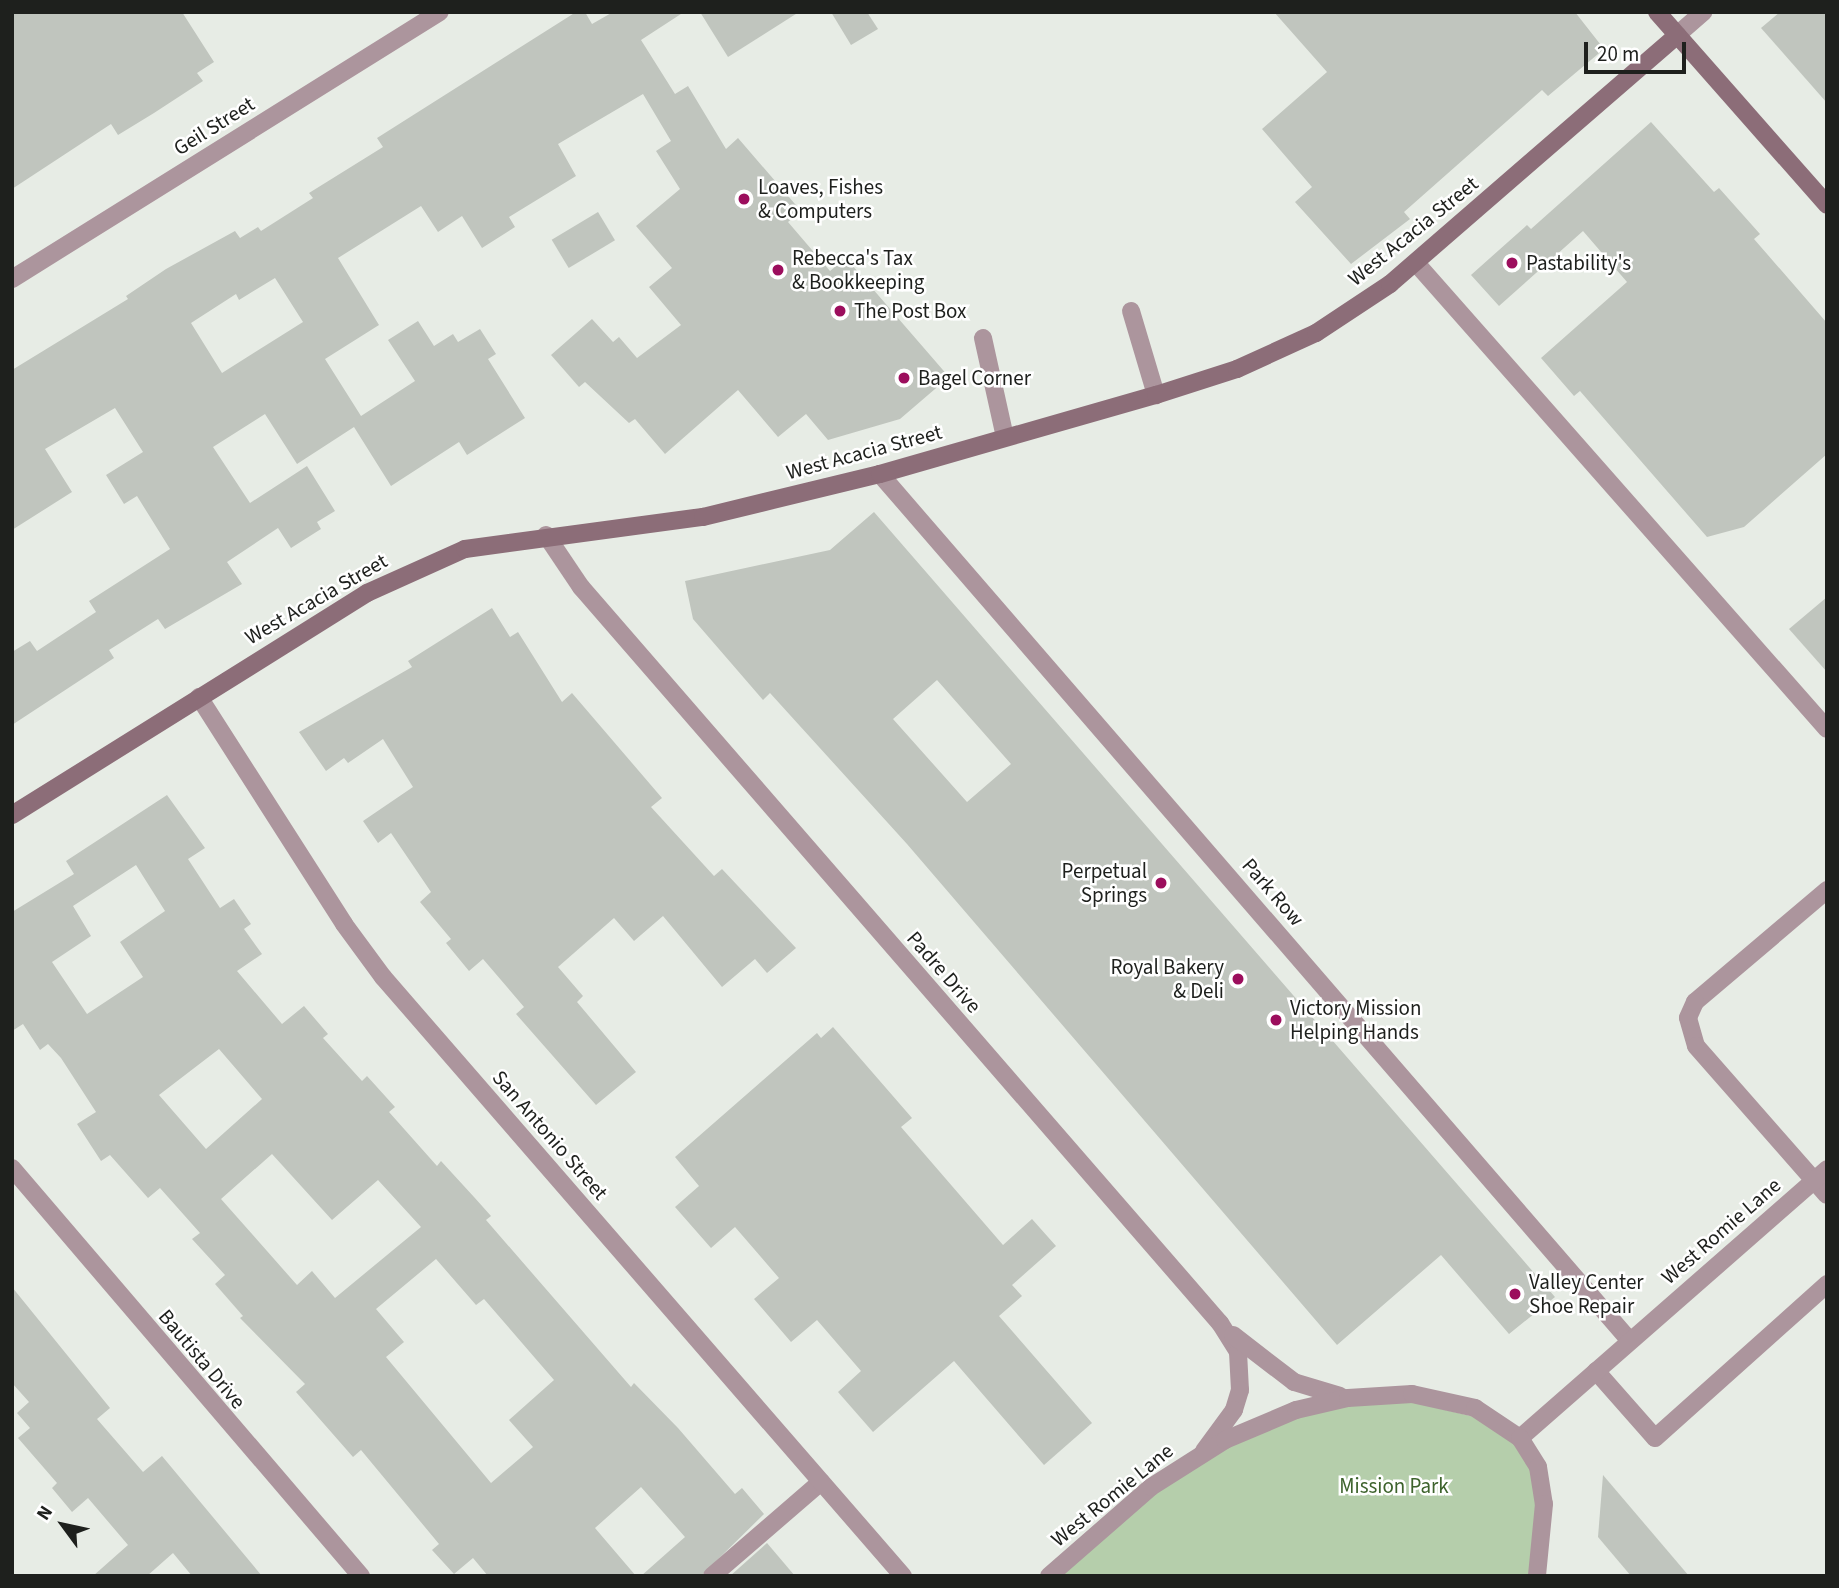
<!DOCTYPE html>
<style>
body{margin:0}
#map{position:relative;width:1839px;height:1588px;overflow:hidden;background:#e7ece5;font-family:"Source Sans 3",sans-serif}
div>[style]{position:absolute}
.green>*{inset:0;background:#b5ceab}
.building>*{inset:0;background:#c0c5be;transform-origin:0 0}
.lane>*{height:18px;margin:-9px;padding:0 9px;transform-origin:9px;border-radius:9px;background:#ac959d}
.street>*{height:18px;margin:-9px;padding:0 9px;transform-origin:9px;border-radius:9px;background:#ac959d}
.secondary>*{height:18px;margin:-9px;padding:0 9px;transform-origin:9px;border-radius:9px;background:#8c6d78}
.dots>*{width:19px;height:19px;translate:-50% -50%;box-sizing:border-box;border:4px solid #fff;border-radius:50%}
span{translate:-50% -50%;white-space:nowrap;text-align:center;line-height:1.15;-webkit-text-stroke:5px #fff;paint-order:stroke}
.street-label{font-size:21px;color:#1e201d}
.poi-label{font-size:21px;color:#1e201d}
.left{translate:0 -50%;text-align:left}
.right{translate:-100% -50%;text-align:right}
.park-label{font-size:21px;color:#3d632c}
.frame{position:absolute;inset:0;border:14px solid #1e201d;pointer-events:none}
.north{position:absolute;left:28px;top:1490px;width:70px;height:70px;-webkit-text-stroke:5px #fff;paint-order:stroke;rotate:303deg;font-size:19px;font-weight:700;line-height:28px;text-align:center;color:#1e201d}
.north::after{content:'';display:block;margin:auto;width:24px;height:32px;background:#1e201d;clip-path:polygon(50% 0,100% 100%,50% 72%,0 100%)}
.scale{position:absolute;left:1584px;top:42px;width:102px;height:32px;box-sizing:border-box;border:4px solid #1e201d;border-top:0;padding-left:9px;font-size:21px;line-height:24px;white-space:nowrap;color:#1e201d;-webkit-text-stroke:5px #fff;paint-order:stroke}
</style>
<div id="map">
<div class="green">
<div style="clip-path:polygon(1379px 1394px,1504px 1424px,1538px 1467px,1537px 1576px,1049px 1576px,1225px 1440px)"></div>
</div>
<div class="building">
<div style="clip-path:polygon(12px 12px,182px 12px,214px 62px,197px 73px,203px 81px,154px 113px,118px 135px,111px 124px,12px 189px)"></div>
<div style="clip-path:polygon(evenodd,576px 12px,585px 12px,592px 24px,613px 12px,684px 12px,641px 40px,675px 94px,688px 86px,726px 149px,738px 138px,801px 211px,788px 222px,830px 271px,846px 258px,949px 377px,900px 419px,828px 440px,806px 414px,778px 437px,738px 390px,665px 454px,635px 419px,629px 423px,585px 382px,579px 387px,551px 355px,592px 319px,613px 342px,619px 337px,637px 358px,681px 325px,649px 287px,672px 268px,636px 226px,680px 189px,656px 151px,671px 141px,643px 94px,558px 144px,576px 176px,509px 217px,515px 227px,482px 248px,462px 216px,438px 232px,421px 206px,338px 258px,379px 325px,325px 359px,361px 416px,415px 381px,388px 340px,418px 321px,434px 346px,453px 334px,458px 342px,480px 329px,496px 354px,488px 359px,525px 418px,467px 455px,459px 442px,391px 486px,354px 427px,297px 464px,265px 414px,213px 447px,250px 503px,307px 466px,335px 511px,317px 522px,321px 529px,291px 548px,278px 528px,227px 562px,242px 584px,165px 629px,158px 619px,109px 650px,114px 658px,12px 725px,12px 652px,30px 641px,37px 651px,96px 612px,89px 601px,170px 549px,137px 496px,124px 504px,106px 475px,143px 452px,115px 408px,45px 449px,72px 492px,12px 530px,12px 370px,128px 299px,126px 296px,166px 269px,235px 231px,240px 238px,258px 227px,261px 231px,313px 198px,309px 193px,383px 147px,377px 138px,576px 12px,275px 278px,303px 322px,222px 373px,191px 323px,236px 294px,239px 300px,275px 278px)"></div>
<div style="clip-path:polygon(700px 12px,799px 12px,728px 57px)"></div>
<div style="clip-path:polygon(831px 12px,867px 12px,878px 29px,851px 45px)"></div>
<div style="clip-path:polygon(1274px 12px,1575px 12px,1604px 49px,1548px 96px,1542px 90px,1404px 212px,1410px 219px,1351px 264px,1295px 202px,1312px 187px,1262px 129px,1327px 72px)"></div>
<div style="clip-path:polygon(1780px 12px,1827px 12px,1827px 103px,1761px 28px)"></div>
<div style="clip-path:polygon(1651px 122px,1714px 192px,1719px 188px,1760px 234px,1754px 239px,1827px 323px,1827px 454px,1744px 527px,1707px 537px,1580px 391px,1574px 396px,1541px 358px,1627px 282px,1583px 231px,1499px 306px,1471px 275px,1527px 225px,1531px 229px)"></div>
<div style="left:598px;top:212px;width:33px;height:54px;rotate:59deg"></div>
<div style="clip-path:polygon(evenodd,874px 512px,1555px 1297px,1509px 1334px,1441px 1255px,1337px 1345px,907px 844px,770px 693px,763px 700px,693px 619px,685px 581px,830px 550px,874px 512px,937px 680px,1011px 764px,967px 802px,893px 719px,937px 680px)"></div>
<div style="clip-path:polygon(1827px 597px,1827px 672px,1789px 629px)"></div>
<div style="clip-path:polygon(492px 608px,510px 637px,518px 632px,562px 702px,572px 693px,662px 798px,651px 807px,714px 876px,722px 869px,796px 948px,767px 973px,755px 959px,722px 987px,663px 916px,634px 941px,614px 918px,558px 967px,583px 996px,577px 1002px,636px 1072px,596px 1105px,516px 1014px,524px 1007px,483px 959px,469px 971px,446px 943px,451px 939px,420px 902px,431px 892px,391px 833px,378px 843px,363px 821px,413px 787px,383px 739px,348px 763px,344px 758px,326px 771px,299px 732px,412px 667px,408px 661px)"></div>
<div style="clip-path:polygon(evenodd,167px 795px,205px 848px,188px 859px,220px 908px,234px 899px,251px 924px,244px 929px,262px 954px,237px 971px,282px 1024px,304px 1006px,328px 1034px,323px 1038px,362px 1081px,367px 1076px,395px 1107px,389px 1112px,437px 1166px,441px 1161px,474px 1197px,491px 1216px,486px 1220px,631px 1387px,634px 1383px,678px 1428px,735px 1494px,742px 1488px,764px 1514px,701px 1576px,641px 1576px,685px 1537px,641px 1487px,595px 1528px,636px 1576px,488px 1576px,473px 1558px,454px 1574px,432px 1550px,439px 1544px,361px 1450px,353px 1457px,296px 1392px,305px 1384px,240px 1318px,243px 1316px,215px 1284px,225px 1275px,192px 1239px,200px 1233px,160px 1188px,148px 1198px,110px 1155px,101px 1161px,77px 1124px,96px 1112px,61px 1058px,48px 1044px,40px 1050px,23px 1024px,12px 1031px,12px 912px,74px 874px,66px 861px,167px 795px,136px 865px,165px 911px,120px 942px,143px 977px,87px 1014px,52px 962px,91px 936px,73px 906px,136px 865px,167px 795px,219px 1049px,262px 1099px,206px 1149px,159px 1095px,219px 1049px,167px 795px,272px 1154px,332px 1220px,378px 1180px,421px 1227px,335px 1298px,312px 1271px,297px 1285px,221px 1199px,272px 1154px,167px 795px,436px 1259px,476px 1305px,484px 1299px,554px 1380px,509px 1420px,533px 1447px,491px 1483px,386px 1357px,404px 1342px,376px 1309px,436px 1259px)"></div>
<div style="clip-path:polygon(833px 1027px,912px 1118px,901px 1127px,1003px 1245px,1032px 1219px,1056px 1246px,1012px 1285px,1022px 1296px,999px 1316px,1092px 1423px,1044px 1465px,954px 1361px,873px 1432px,838px 1392px,861px 1371px,817px 1320px,791px 1342px,754px 1299px,779px 1278px,735px 1227px,711px 1248px,675px 1207px,699px 1186px,675px 1157px,817px 1033px,821px 1038px)"></div>
<div style="clip-path:polygon(12px 1287px,110px 1408px,97px 1419px,143px 1472px,162px 1456px,262px 1576px,192px 1576px,173px 1553px,147px 1576px,93px 1576px,128px 1545px,88px 1498px,72px 1512px,52px 1488px,57px 1483px,18px 1438px,30px 1428px,17px 1413px,29px 1402px,12px 1383px)"></div>
<div style="clip-path:polygon(1603px 1475px,1689px 1576px,1631px 1576px,1598px 1537px)"></div>
<div style="clip-path:polygon(767px 1543px,795px 1576px,730px 1576px)"></div>
</div>
<div class="lane">
<div style="left:1416px;top:263px;width:621px;rotate:48.59deg"></div>
<div style="left:1131px;top:311px;width:88px;rotate:73.4deg"></div>
<div style="left:983px;top:338px;width:101px;rotate:77.5deg"></div>
<div style="left:880px;top:474px;width:1146px;rotate:49.14deg"></div>
<div style="left:1827px;top:890px;width:173px;rotate:139.7deg"></div>
<div style="left:1695px;top:1002px;width:17px;rotate:114deg"></div>
<div style="left:1688px;top:1018px;width:29px;rotate:74deg"></div>
<div style="left:1696px;top:1046px;width:198px;rotate:48.7deg"></div>
<div style="left:1596px;top:1371px;width:89px;rotate:48.6deg"></div>
<div style="left:1655px;top:1438px;width:231px;rotate:-41.8deg"></div>
<div style="left:712px;top:1576px;width:144px;rotate:-40.8deg"></div>
</div>
<div class="street">
<div style="left:1677px;top:35px;width:35px;rotate:-41deg"></div>
<div style="left:12px;top:279px;width:504px;rotate:-31.96deg"></div>
<div style="left:546px;top:535px;width:63px;rotate:56.1deg"></div>
<div style="left:581px;top:587px;width:975px;rotate:49.04deg"></div>
<div style="left:1220px;top:1323px;width:34px;rotate:58deg"></div>
<div style="left:1238px;top:1352px;width:38px;rotate:87deg"></div>
<div style="left:1240px;top:1390px;width:21px;rotate:107deg"></div>
<div style="left:1234px;top:1410px;width:51px;rotate:126.2deg"></div>
<div style="left:199px;top:697px;width:269px;rotate:57.4deg"></div>
<div style="left:344px;top:924px;width:66px;rotate:53.7deg"></div>
<div style="left:383px;top:977px;width:793px;rotate:49.04deg"></div>
<div style="left:12px;top:1168px;width:537px;rotate:49.46deg"></div>
<div style="left:1233px;top:1335px;width:77px;rotate:37.6deg"></div>
<div style="left:1294px;top:1382px;width:48px;rotate:16.9deg"></div>
<div style="left:1520px;top:1438px;width:408px;rotate:-41.2deg"></div>
<div style="left:1049px;top:1576px;width:135px;rotate:-41.1deg"></div>
<div style="left:1151px;top:1487px;width:88px;rotate:-32.4deg"></div>
<div style="left:1225px;top:1440px;width:77px;rotate:-22.9deg"></div>
<div style="left:1296px;top:1410px;width:53px;rotate:-13deg"></div>
<div style="left:1348px;top:1398px;width:64px;rotate:-3.6deg"></div>
<div style="left:1412px;top:1394px;width:65px;rotate:12.5deg"></div>
<div style="left:1475px;top:1408px;width:54px;rotate:33.7deg"></div>
<div style="left:1520px;top:1438px;width:34px;rotate:58deg"></div>
<div style="left:1538px;top:1467px;width:37px;rotate:81deg"></div>
<div style="left:1544px;top:1504px;width:72px;rotate:95.6deg"></div>
</div>
<div class="secondary">
<div style="left:1657px;top:12px;width:257px;rotate:48.6deg"></div>
<div style="left:12px;top:815px;width:419px;rotate:-32deg"></div>
<div style="left:367px;top:593px;width:107px;rotate:-24.2deg"></div>
<div style="left:465px;top:549px;width:240px;rotate:-7.7deg"></div>
<div style="left:703px;top:517px;width:182px;rotate:-13.7deg"></div>
<div style="left:880px;top:474px;width:287px;rotate:-16deg"></div>
<div style="left:1156px;top:395px;width:85px;rotate:-17.8deg"></div>
<div style="left:1237px;top:369px;width:87px;rotate:-24.5deg"></div>
<div style="left:1316px;top:333px;width:89px;rotate:-33.5deg"></div>
<div style="left:1390px;top:284px;width:380px;rotate:-40.9deg"></div>
</div>
<div class="dots">
<div style="left:744px;top:199px;background:#9c0e5d"></div>
<div style="left:1512px;top:263px;background:#9c0e5d"></div>
<div style="left:778px;top:270px;background:#9c0e5d"></div>
<div style="left:840px;top:311px;background:#9c0e5d"></div>
<div style="left:904px;top:378px;background:#9c0e5d"></div>
<div style="left:1161px;top:883px;background:#9c0e5d"></div>
<div style="left:1238px;top:979px;background:#9c0e5d"></div>
<div style="left:1276px;top:1020px;background:#9c0e5d"></div>
<div style="left:1515px;top:1294px;background:#9c0e5d"></div>
</div>
<div class="street-label">
<span style="left:214px;top:126px;rotate:-32deg">Geil Street</span>
<span style="left:1413px;top:231px;rotate:-39deg">West Acacia Street</span>
<span style="left:864px;top:452px;rotate:-15deg">West Acacia Street</span>
<span style="left:316px;top:599px;rotate:-30deg">West Acacia Street</span>
<span style="left:1273px;top:892px;rotate:49deg">Park Row</span>
<span style="left:944px;top:972px;rotate:49deg">Padre Drive</span>
<span style="left:550px;top:1135px;rotate:49deg">San Antonio Street</span>
<span style="left:1721px;top:1231px;rotate:-41deg">West Romie Lane</span>
<span style="left:202px;top:1359px;rotate:50deg">Bautista Drive</span>
<span style="left:1112px;top:1495px;rotate:-39deg">West Romie Lane</span>
</div>
<div class="poi-label">
<span class="left" style="left:758px;top:199px">Loaves, Fishes<br>&amp; Computers</span>
<span class="left" style="left:792px;top:270px">Rebecca's Tax<br>&amp; Bookkeeping</span>
<span class="left" style="left:1526px;top:263px">Pastability's</span>
<span class="left" style="left:854px;top:311px">The Post Box</span>
<span class="left" style="left:918px;top:378px">Bagel Corner</span>
<span class="right" style="left:1147px;top:883px">Perpetual<br>Springs</span>
<span class="right" style="left:1224px;top:979px">Royal Bakery<br>&amp; Deli</span>
<span class="left" style="left:1290px;top:1020px">Victory Mission<br>Helping Hands</span>
<span class="left" style="left:1529px;top:1294px">Valley Center<br>Shoe Repair</span>
</div>
<div class="park-label">
<span style="left:1394px;top:1486px">Mission Park</span>
</div>
<div class="frame"></div>
<div class="north">N</div>
<div class="scale">20 m</div>
</div>
